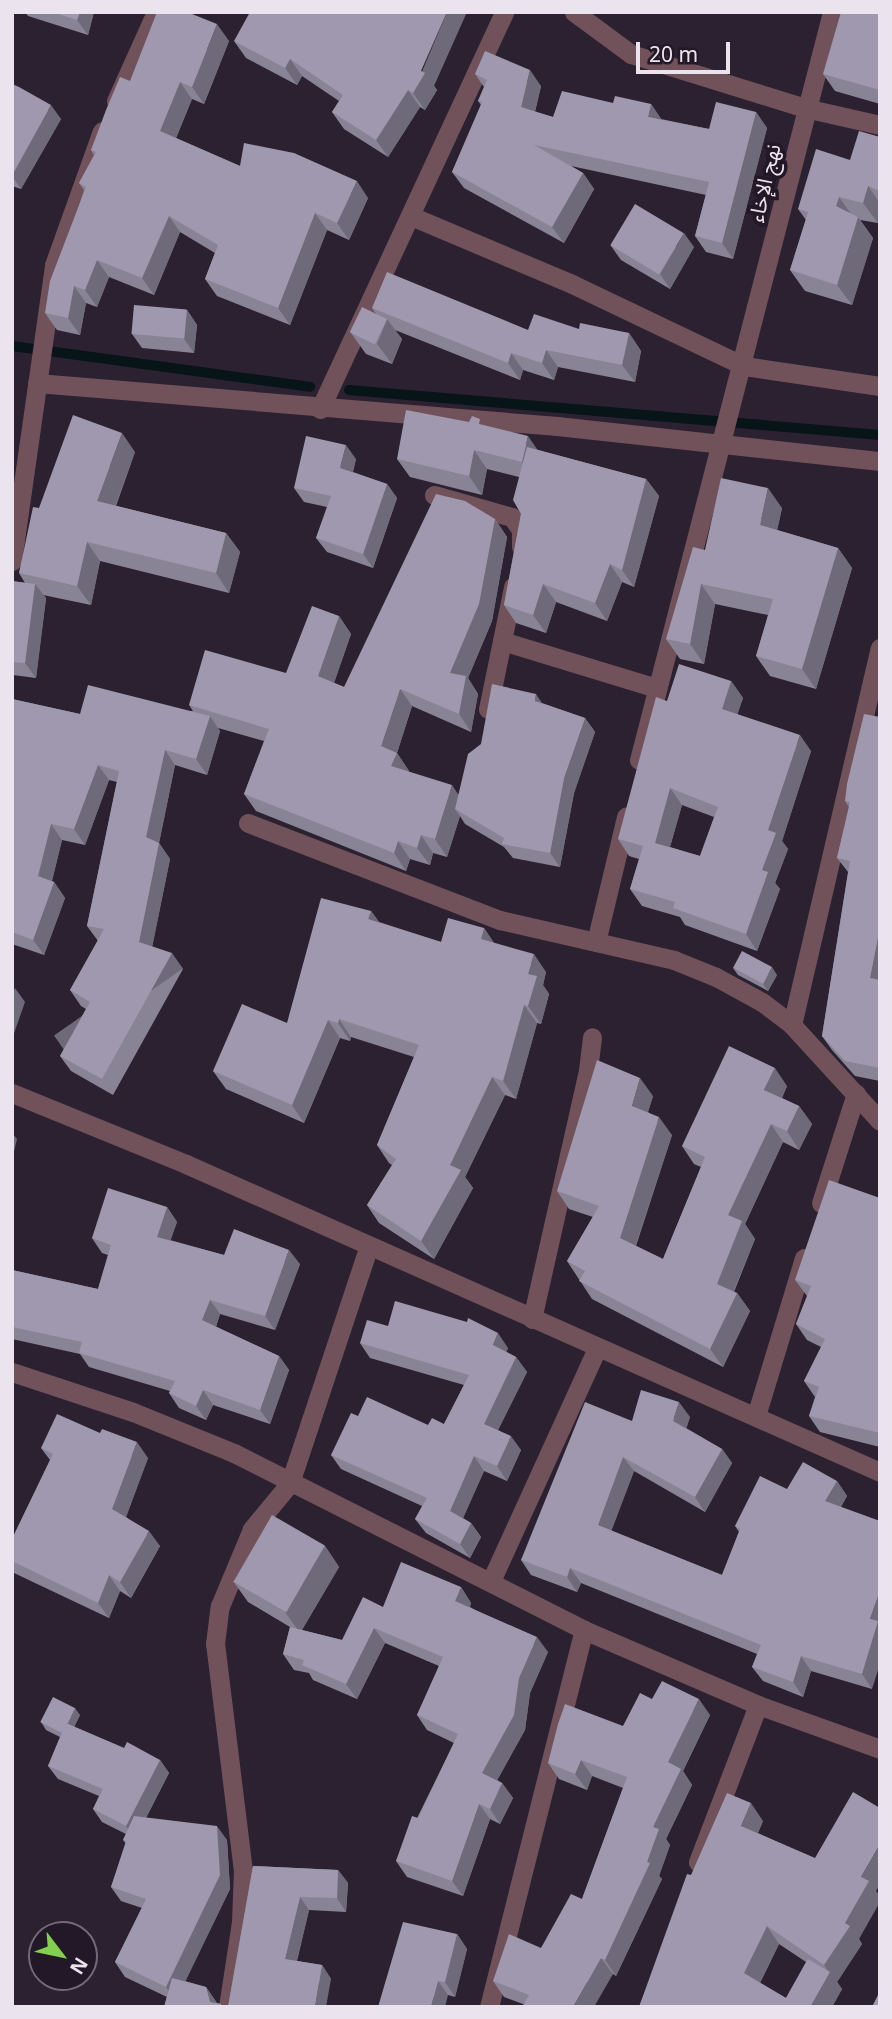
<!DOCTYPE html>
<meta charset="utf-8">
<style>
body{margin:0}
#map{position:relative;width:892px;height:2019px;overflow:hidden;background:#2c2131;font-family:"Noto Sans","Noto Sans Arabic",sans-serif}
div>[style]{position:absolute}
.stream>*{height:10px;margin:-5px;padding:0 5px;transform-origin:5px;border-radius:5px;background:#071418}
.minor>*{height:19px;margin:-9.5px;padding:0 9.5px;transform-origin:9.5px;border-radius:9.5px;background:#72525a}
.wall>*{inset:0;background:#898396}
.shaded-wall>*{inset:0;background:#6f6a7a;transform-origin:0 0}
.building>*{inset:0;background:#9f98ae;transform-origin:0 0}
span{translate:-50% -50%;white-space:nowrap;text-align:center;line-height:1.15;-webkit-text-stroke:7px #221827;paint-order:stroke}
.street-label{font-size:21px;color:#ebe4ee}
.frame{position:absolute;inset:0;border:14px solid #ebe4ee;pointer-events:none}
.north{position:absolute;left:28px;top:1921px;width:70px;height:70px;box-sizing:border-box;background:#221827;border:2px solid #726a77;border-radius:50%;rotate:122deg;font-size:19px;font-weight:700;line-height:28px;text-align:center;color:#ebe4ee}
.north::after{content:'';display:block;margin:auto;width:24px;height:32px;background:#83d04e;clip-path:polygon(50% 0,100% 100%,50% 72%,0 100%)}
.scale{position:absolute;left:636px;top:42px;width:94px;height:32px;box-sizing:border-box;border:4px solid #ebe4ee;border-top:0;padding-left:9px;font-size:21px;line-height:24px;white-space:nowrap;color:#ebe4ee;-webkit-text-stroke:5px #221827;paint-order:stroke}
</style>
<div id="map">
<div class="stream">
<div style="left:12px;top:346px;width:301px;rotate:7.8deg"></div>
<div style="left:349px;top:390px;width:533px;rotate:4.84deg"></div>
</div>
<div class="minor">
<div style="left:574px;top:12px;width:71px;rotate:36.4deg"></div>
<div style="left:631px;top:54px;width:182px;rotate:17.2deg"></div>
<div style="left:805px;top:108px;width:77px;rotate:12.8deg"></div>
<div style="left:116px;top:101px;width:98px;rotate:-65.8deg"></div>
<div style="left:411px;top:216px;width:175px;rotate:22.9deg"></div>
<div style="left:572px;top:284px;width:191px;rotate:25.5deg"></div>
<div style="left:744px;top:366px;width:137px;rotate:8.4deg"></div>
<div style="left:37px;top:383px;width:522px;rotate:4.73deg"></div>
<div style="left:557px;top:426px;width:325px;rotate:6.2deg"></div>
<div style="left:320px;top:409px;width:438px;rotate:-65.1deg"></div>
<div style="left:434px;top:495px;width:81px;rotate:15.8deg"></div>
<div style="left:512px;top:517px;width:16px;rotate:55deg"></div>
<div style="left:521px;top:530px;width:17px;rotate:90deg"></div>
<div style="left:12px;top:561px;width:299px;rotate:-81.9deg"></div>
<div style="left:54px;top:265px;width:142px;rotate:-70.3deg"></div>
<div style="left:502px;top:641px;width:162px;rotate:16.9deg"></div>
<div style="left:488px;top:709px;width:125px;rotate:-78.4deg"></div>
<div style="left:639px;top:760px;width:772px;rotate:-75.53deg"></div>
<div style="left:248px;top:823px;width:270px;rotate:21.1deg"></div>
<div style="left:500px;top:920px;width:179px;rotate:12.9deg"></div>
<div style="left:674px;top:960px;width:45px;rotate:22deg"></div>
<div style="left:716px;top:977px;width:52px;rotate:28.5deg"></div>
<div style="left:762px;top:1002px;width:38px;rotate:37deg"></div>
<div style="left:792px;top:1025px;width:130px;rotate:47.5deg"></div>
<div style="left:596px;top:942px;width:129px;rotate:-76.5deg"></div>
<div style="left:792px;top:1025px;width:387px;rotate:-76.9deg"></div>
<div style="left:12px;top:1093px;width:188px;rotate:22.2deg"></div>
<div style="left:186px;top:1164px;width:759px;rotate:23.93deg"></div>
<div style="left:821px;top:1203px;width:115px;rotate:-72.3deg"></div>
<div style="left:532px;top:1319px;width:255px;rotate:-77.3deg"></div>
<div style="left:588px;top:1070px;width:33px;rotate:-83deg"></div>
<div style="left:12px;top:1372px;width:127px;rotate:18.3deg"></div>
<div style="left:133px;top:1412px;width:109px;rotate:22.1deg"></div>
<div style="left:234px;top:1453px;width:392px;rotate:26.8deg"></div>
<div style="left:584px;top:1630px;width:189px;rotate:23.3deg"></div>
<div style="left:758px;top:1705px;width:130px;rotate:19.8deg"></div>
<div style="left:756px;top:1416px;width:165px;rotate:-73.1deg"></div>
<div style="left:491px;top:1581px;width:256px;rotate:-65.5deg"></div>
<div style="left:698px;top:1862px;width:168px;rotate:-69.1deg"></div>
<div style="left:228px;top:2007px;width:86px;rotate:-81.3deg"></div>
<div style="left:241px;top:1922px;width:51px;rotate:-87.8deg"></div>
<div style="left:243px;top:1871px;width:229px;rotate:-97deg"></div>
<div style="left:215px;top:1644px;width:38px;rotate:-83deg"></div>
<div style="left:220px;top:1606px;width:83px;rotate:-67.4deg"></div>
<div style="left:252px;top:1529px;width:60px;rotate:-50.4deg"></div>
<div style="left:290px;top:1483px;width:250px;rotate:-71.6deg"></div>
<div style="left:489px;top:2007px;width:389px;rotate:-75.9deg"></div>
</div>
<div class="wall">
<div style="clip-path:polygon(25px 12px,94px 12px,88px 35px,28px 16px)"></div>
<div style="clip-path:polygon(880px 12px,880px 104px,835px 91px,823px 74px)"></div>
<div style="clip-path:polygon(229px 41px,204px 104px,192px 99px,176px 138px,240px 166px,368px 198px,349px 240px,327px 230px,290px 325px,217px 296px,205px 279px,215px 253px,180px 232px,154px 295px,109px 277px,97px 307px,86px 303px,80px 335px,57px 330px,45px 313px,84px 190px,79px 183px,94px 155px,91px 150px,130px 81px)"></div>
<div style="clip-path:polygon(234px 41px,434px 86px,437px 90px,425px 110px,420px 107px,388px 157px,344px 129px,332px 112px,339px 101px,302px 76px,297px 85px,246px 58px)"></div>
<div style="clip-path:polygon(475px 74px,541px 86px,535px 112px,553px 117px,613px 103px,651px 104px,661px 119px,709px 129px,756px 112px,767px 128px,733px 259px,706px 252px,695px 236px,706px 195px,571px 166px,583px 173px,594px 189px,564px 243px,464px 188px,452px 172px,481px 105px,478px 101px,484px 87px)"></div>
<div style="clip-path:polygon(12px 84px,61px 119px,21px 189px,12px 186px)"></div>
<div style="clip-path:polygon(880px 137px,880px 216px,878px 223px,860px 220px,873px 238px,852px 305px,805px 291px,790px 270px,806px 220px,798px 209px,850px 160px)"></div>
<div style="clip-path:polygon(611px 246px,694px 247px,670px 289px,621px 260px)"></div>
<div style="clip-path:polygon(372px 308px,528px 330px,579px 329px,629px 333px,641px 351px,635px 382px,558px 367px,554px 380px,523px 370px,520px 380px,395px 330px,402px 339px,392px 364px,366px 354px,351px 333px,376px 314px)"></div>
<div style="clip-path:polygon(187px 310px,197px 325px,194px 353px,142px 348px,132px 334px)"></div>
<div style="clip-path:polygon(484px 425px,538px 450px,646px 479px,659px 496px,634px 587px,622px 582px,607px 621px,556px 602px,546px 633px,516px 623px,504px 605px,521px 514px,519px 477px,487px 469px,482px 495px,410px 477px,397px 459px)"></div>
<div style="clip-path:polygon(135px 452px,116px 506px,226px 533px,240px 552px,229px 593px,100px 561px,91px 605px,43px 595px,46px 598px,36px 678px,13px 675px,12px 581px,25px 583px,19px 573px,39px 508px)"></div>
<div style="clip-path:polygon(356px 459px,353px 472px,387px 484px,397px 498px,373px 568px,327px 552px,316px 538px,327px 507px,304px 502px,294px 488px)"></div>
<div style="clip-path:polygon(782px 508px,777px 530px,838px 548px,852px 568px,816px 689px,770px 676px,756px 656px,768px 615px,715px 604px,704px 664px,680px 659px,666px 639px,705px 550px)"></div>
<div style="clip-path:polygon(495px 519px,507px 537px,492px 621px,468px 678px,478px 694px,471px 732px,412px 706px,397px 753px,409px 771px,409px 772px,458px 795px,542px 703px,585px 718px,595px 732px,574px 793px,560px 867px,513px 858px,504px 847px,465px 824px,460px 816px,447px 857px,433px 853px,430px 865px,410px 859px,406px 871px,256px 811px,244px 794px,264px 741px,218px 728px,220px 731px,207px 775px,175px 765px,159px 843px,170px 859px,152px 947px,183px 969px,113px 1095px,71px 1071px,60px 1056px,86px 1009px,81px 1006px,70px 990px,98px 941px,87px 926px,117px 782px,109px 780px,85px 845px,62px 840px,52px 881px,54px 882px,65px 898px,44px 955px,12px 944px,12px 699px,80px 714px,193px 711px,189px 705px,286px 673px,339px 616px,351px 634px,334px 683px,344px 687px)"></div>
<div style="clip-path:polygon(evenodd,731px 681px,743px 698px,737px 714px,811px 751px,782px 841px,788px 849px,775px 883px,780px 889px,757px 951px,685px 925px,680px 917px,642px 906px,630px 889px,639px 859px,629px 856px,618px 839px,667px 701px,731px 681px,682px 805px,714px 817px,700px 856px,670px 847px,682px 805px)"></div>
<div style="clip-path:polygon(880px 717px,880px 1081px,855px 1076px,832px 1050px,822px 1036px,848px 872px,837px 858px,849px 807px,845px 801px)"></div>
<div style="clip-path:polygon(371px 911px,379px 922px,441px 942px,484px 928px,494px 943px,546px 972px,543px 985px,549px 994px,541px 1024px,537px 1023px,516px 1099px,505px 1095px,465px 1177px,473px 1188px,434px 1259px,379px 1223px,367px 1205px,392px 1165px,389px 1163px,377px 1145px,414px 1057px,351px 1037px,350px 1041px,340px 1038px,304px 1123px,226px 1089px,213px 1071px,287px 1023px)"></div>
<div style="clip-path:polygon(733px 968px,777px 975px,768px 991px,738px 975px)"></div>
<div style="clip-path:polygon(787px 1086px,782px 1098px,799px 1106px,812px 1124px,799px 1150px,783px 1142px,745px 1224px,755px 1239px,734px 1292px,737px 1293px,750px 1311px,723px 1367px,592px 1299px,567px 1261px,593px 1217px,569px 1209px,557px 1191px,653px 1096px,648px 1112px,672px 1135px,636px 1246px,663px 1259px,701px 1167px,694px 1164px,682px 1146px)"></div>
<div style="clip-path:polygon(880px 1198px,880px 1447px,820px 1432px,809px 1416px,815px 1397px,804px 1381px,821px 1347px,807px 1340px,796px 1324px,807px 1296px,795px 1280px)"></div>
<div style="clip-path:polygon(167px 1207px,177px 1222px,170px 1240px,224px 1255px,300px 1264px,275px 1330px,220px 1314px,216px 1327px,279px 1356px,289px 1370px,270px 1424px,213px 1405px,206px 1420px,179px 1408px,169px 1393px,170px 1391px,89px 1367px,80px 1354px,12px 1339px,12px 1270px,98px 1289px,108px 1255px,102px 1253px,92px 1238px)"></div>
<div style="clip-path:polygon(388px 1326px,508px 1348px,506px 1352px,516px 1357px,527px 1372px,498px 1430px,521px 1450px,507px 1481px,484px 1471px,463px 1518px,471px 1523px,481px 1537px,470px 1558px,426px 1533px,415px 1519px,422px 1506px,341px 1469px,331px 1455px,358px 1416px,428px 1425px,444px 1424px,464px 1385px,370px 1358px,360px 1343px)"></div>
<div style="clip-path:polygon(690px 1417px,686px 1428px,722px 1449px,732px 1463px,705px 1512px,634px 1471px,611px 1531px,722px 1575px,739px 1532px,735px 1526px,787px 1489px,837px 1481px,847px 1496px,841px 1507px,872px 1689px,811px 1671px,803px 1697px,763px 1681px,752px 1667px,757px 1654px,581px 1583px,577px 1592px,531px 1575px,521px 1560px,632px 1421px)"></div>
<div style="clip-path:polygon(41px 1448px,148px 1458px,126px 1517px,160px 1546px,131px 1598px,120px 1591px,109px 1618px,14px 1573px,12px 1570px,12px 1539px,50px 1460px)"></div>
<div style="clip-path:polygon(325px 1546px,339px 1567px,302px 1630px,342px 1640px,383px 1607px,461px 1587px,471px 1603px,470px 1607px,548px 1652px,530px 1693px,525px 1730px,497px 1780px,502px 1783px,513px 1798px,500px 1824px,490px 1819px,463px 1896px,407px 1877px,396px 1861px,454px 1743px,427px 1730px,417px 1715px,439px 1666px,385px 1643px,357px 1699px,313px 1680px,309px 1673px,294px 1670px,283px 1654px,290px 1627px,248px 1602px,233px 1581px)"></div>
<div style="clip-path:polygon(652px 1699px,710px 1715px,683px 1771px,692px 1785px,666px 1839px,670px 1845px,659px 1876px,662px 1879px,616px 1976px,613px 1974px,523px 2004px,504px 1997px,493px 1981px,541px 1948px,582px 1899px,623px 1788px,592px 1776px,587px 1790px,559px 1779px,548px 1763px,623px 1726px)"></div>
<div style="clip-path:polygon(80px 1715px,74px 1727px,124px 1748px,160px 1760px,169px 1773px,146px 1818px,227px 1840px,230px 1889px,185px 1981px,206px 1987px,217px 2003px,221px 2004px,223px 2007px,164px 2007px,167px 1997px,125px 1977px,115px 1962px,142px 1908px,121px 1901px,111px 1887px,126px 1844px,123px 1840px,126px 1834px,102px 1822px,93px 1809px,99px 1796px,58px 1779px,48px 1766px,60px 1737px,46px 1730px,41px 1722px)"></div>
<div style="clip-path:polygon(evenodd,763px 1821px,758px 1833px,876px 1891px,859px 1939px,862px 1944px,837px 1982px,842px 1989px,832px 2007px,639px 2007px,691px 1875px,763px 1821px,779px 1944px,806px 1962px,786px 1998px,760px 1983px,779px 1944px)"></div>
<div style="clip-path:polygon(253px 1866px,338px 1870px,348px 1883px,346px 1912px,309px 1910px,297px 1961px,322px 1965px,331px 1979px,228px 2007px)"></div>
<div style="clip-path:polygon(457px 1934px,467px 1949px,455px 1997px,448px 1995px,378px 2007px)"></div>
</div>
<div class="shaded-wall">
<div style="clip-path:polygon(80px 12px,94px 12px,88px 35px,77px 20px)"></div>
<div style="clip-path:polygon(447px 12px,467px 12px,434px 86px,437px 90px,425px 110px,413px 93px)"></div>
<div style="clip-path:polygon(217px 24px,229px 41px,204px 104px,192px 87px)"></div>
<div style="clip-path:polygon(290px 59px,302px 76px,297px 85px,285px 68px)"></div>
<div style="clip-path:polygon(530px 70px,541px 86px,532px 123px,521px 107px)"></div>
<div style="clip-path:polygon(180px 82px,192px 99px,172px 148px,160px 131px)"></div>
<div style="clip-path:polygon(408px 90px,420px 107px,388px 157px,376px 140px)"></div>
<div style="clip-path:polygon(651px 104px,662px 120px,648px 117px)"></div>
<div style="clip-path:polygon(51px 105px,61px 119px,21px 189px,12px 176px)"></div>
<div style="clip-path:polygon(756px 112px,767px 128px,733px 259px,722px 243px)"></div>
<div style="clip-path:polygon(583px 173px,594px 189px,564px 243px,552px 227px)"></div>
<div style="clip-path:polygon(357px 181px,368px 198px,349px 240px,337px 223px)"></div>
<div style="clip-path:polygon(868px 186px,880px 203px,880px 216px,878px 223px,863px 203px)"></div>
<div style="clip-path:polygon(839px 197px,854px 218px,836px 206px)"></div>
<div style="clip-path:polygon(315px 213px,327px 230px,290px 325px,278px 308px)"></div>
<div style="clip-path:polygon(169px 216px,180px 232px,154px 295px,142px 278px)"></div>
<div style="clip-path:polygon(858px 217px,873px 238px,852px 305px,837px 285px)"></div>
<div style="clip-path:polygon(684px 233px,694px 247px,670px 289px,660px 274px)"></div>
<div style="clip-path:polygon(97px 260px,109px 277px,97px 307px,85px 290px)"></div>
<div style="clip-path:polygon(74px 286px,86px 303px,80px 335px,68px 318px)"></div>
<div style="clip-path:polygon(187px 310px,197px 325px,194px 353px,184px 339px)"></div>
<div style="clip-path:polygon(387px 319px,402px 339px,392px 364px,377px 344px)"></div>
<div style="clip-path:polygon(629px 333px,641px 351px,635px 382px,622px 365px)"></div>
<div style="clip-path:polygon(546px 350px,558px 367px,554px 380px,542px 363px)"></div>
<div style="clip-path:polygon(511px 353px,523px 370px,520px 380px,508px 363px)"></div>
<div style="clip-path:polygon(122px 433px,135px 452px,110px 520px,97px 501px)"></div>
<div style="clip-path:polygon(528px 436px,541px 455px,535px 481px,522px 462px)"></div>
<div style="clip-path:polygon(346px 445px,356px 459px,350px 482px,340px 468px)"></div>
<div style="clip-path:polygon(474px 450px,487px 469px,482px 495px,469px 476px)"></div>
<div style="clip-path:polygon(646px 479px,659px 496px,634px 587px,622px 570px)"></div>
<div style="clip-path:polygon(387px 484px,397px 498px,373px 568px,363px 554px)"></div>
<div style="clip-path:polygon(768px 488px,782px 508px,774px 545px,760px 525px)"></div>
<div style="clip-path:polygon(495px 519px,507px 537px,492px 621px,468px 678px,478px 694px,471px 732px,459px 714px,450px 673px)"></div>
<div style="clip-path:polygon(226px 533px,240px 552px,229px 593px,216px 573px)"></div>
<div style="clip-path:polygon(87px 542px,100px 561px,91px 605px,77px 586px)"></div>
<div style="clip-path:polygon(838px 548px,852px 568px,816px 689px,802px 669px)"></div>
<div style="clip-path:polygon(610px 564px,622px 582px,607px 621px,595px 603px)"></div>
<div style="clip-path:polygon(35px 584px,46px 598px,36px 678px,25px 663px)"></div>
<div style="clip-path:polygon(543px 584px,556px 602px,546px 633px,533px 615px)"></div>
<div style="clip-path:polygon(701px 584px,715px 604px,704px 664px,690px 644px)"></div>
<div style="clip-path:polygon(339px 616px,351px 634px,330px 694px,318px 676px)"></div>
<div style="clip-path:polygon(731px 681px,743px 698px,734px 725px,722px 709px)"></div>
<div style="clip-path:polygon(400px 689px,412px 706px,397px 753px,409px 771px,403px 784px,391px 766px,381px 746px)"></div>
<div style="clip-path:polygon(536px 694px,546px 709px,535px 701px)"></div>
<div style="clip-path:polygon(210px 716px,220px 731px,207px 775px,196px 759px)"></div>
<div style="clip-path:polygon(585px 718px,595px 732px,574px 793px,560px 867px,550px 853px,564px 778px)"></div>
<div style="clip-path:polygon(800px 735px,811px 751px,782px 841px,788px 849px,775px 883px,780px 889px,757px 951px,746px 934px,762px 870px,768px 830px)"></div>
<div style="clip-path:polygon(165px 750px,175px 765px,157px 853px,146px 837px)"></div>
<div style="clip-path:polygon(98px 765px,109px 780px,85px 845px,74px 829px)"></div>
<div style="clip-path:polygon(452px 785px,464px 803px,455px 809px,460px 816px,447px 857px,435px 839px)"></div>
<div style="clip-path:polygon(670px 788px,682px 805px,666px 860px,655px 843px)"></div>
<div style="clip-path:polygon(51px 824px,62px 840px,49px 892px,38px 876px)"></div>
<div style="clip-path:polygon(421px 835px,433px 853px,430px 865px,417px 848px)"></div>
<div style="clip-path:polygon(398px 841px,410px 859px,406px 871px,394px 853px)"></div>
<div style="clip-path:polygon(159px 843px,170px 859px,150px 958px,139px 942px)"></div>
<div style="clip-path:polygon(54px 882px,65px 898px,44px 955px,33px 940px)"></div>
<div style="clip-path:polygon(371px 911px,384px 929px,368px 919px)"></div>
<div style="clip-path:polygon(880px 927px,880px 992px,870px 978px)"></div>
<div style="clip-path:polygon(484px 928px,496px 946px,481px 939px)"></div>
<div style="left:172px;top:953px;width:19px;height:144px;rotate:55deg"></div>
<div style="clip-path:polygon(534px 954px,546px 972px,543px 985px,549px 994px,541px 1024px,528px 1006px,528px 974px)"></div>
<div style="clip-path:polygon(772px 967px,777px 975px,768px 991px,763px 984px)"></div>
<div style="clip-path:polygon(15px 988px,25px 1002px,12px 1039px,12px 996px)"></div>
<div style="clip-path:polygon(524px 1005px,537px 1023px,516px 1099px,503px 1081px)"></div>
<div style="clip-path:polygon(339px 1019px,351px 1037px,350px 1041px,338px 1023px)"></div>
<div style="clip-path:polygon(328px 1020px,340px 1038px,304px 1123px,292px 1105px)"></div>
<div style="clip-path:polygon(775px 1068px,787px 1086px,777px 1108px,764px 1090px)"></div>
<div style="clip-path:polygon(492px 1077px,505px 1095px,465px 1177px,473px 1188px,434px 1259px,421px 1241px,450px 1165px)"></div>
<div style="clip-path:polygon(640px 1078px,653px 1096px,644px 1124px,632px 1106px)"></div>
<div style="clip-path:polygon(799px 1106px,812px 1124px,799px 1150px,787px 1131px)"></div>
<div style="clip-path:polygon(659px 1117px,672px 1135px,632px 1256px,620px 1238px)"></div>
<div style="clip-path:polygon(771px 1124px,783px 1142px,745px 1224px,755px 1239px,729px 1302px,717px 1284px,728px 1215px)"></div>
<div style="clip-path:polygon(12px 1133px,17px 1139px,12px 1160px)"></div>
<div style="clip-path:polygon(167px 1207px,177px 1222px,167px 1251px,157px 1237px)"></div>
<div style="clip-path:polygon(289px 1250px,300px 1264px,275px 1330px,265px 1316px)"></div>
<div style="clip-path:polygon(737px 1293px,750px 1311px,723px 1367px,710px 1349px)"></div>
<div style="clip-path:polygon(210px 1300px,220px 1314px,213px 1335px,202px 1320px)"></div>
<div style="clip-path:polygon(498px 1333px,508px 1348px,503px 1360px,493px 1345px)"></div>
<div style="clip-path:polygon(279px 1356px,289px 1370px,270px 1424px,260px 1410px)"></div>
<div style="clip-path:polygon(516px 1357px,527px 1372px,494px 1438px,484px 1424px)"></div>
<div style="clip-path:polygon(203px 1390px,213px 1405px,206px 1420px,196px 1406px)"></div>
<div style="clip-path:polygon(679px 1402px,690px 1417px,684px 1436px,673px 1421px)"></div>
<div style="clip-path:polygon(511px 1436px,521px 1450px,507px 1481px,497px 1466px)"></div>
<div style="clip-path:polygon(137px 1442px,148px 1458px,123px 1525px,112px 1509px)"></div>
<div style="clip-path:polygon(722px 1449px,732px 1463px,705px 1512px,695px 1497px)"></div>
<div style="clip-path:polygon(474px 1456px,484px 1471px,460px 1525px,450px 1511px)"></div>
<div style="clip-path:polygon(623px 1457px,634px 1471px,608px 1540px,598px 1525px)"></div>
<div style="clip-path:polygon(837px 1481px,847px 1496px,835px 1516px,825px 1501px)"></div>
<div style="clip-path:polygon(471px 1523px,481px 1537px,470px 1558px,460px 1544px)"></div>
<div style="clip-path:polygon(149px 1531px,160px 1546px,131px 1598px,120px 1582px)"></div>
<div style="clip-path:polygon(325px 1546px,339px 1567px,300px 1633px,285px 1612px)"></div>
<div style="clip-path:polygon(570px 1568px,581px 1583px,577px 1592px,567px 1577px)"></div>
<div style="clip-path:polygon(109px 1575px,120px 1591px,109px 1618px,98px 1603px)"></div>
<div style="clip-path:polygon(461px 1587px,471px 1603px,466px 1616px,455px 1601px)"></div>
<div style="clip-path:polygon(880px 1591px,880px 1664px,872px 1689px,862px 1674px,870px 1619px)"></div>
<div style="clip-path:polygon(374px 1628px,385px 1643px,357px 1699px,346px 1684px)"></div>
<div style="clip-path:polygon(537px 1637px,548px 1652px,530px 1693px,525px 1730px,493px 1788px,482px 1773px,519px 1678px)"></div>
<div style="clip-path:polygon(801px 1656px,811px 1671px,803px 1697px,793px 1682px)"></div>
<div style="clip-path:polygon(699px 1699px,710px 1715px,683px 1771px,692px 1785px,666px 1839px,670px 1845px,659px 1876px,662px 1879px,616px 1976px,605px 1960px,647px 1862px,653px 1827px,668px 1762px)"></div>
<div style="clip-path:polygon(75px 1708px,80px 1715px,68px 1740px,63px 1733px)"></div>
<div style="clip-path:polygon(160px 1760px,169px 1773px,135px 1839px,126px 1826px)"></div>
<div style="clip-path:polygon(581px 1760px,592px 1776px,587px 1790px,575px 1774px)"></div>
<div style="clip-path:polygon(502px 1783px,513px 1798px,500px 1824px,490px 1809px)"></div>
<div style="clip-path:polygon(751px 1803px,763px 1821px,753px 1844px,741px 1826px)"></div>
<div style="clip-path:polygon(479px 1804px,490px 1819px,463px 1896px,452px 1881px)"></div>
<div style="clip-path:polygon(217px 1826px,227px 1840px,230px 1889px,176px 2001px,166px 1987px)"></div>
<div style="clip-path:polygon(880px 1844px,880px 1884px,876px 1891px,880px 1896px,880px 1902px,859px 1939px,862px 1944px,837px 1982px,842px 1989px,832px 2007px,810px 2007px,829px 1973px,824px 1965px,845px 1923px,861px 1877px)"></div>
<div style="clip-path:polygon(338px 1870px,348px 1883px,346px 1912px,337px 1898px)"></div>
<div style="clip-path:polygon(300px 1897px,309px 1910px,294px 1972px,285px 1959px)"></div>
<div style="clip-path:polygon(767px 1926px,779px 1944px,756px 1991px,744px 1973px)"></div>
<div style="clip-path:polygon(457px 1934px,467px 1949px,455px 1997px,445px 1982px)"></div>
<div style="clip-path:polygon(601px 1958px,613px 1974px,594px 2007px,573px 2007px)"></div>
<div style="clip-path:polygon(322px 1965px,331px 1979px,326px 2007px,315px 2007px)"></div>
<div style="clip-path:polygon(438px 1981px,448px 1995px,445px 2007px,431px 2007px)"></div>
<div style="clip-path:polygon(206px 1987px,216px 2002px,218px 2007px,210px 2002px)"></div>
</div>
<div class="building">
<div style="clip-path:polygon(52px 12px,80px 12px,77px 20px)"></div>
<div style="clip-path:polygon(157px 12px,187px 12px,217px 24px,192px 87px,180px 82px,160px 131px,240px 166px,244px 143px,294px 153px,357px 181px,337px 223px,315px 213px,278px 308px,205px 279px,218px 245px,169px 216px,142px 278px,97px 260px,85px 290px,74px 286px,68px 318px,45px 313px,50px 281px,86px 187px,79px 183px,96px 152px,91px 150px,106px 110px,120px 77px,130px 81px)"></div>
<div style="clip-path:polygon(250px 12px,447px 12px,421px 71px,425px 73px,413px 93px,408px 90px,376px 140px,332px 112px,343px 95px,290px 59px,285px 68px,234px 41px)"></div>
<div style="clip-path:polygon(841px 12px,880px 12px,880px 90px,823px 74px)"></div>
<div style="clip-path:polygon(485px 51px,530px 70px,521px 107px,553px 117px,562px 91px,613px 103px,615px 96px,651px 104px,648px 117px,709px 129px,716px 102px,756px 112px,722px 243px,695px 236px,709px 182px,534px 145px,583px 173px,552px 227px,452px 172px,482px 102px,478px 101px,487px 80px,475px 74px)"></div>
<div style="clip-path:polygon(12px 84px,19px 87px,51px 105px,12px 175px)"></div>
<div style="clip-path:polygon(859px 131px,880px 137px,880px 191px,868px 186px,863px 203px,839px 197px,836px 206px,858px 217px,837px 285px,790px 270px,808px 212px,798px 209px,816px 149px,850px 160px)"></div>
<div style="left:635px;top:204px;width:57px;height:48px;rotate:31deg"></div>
<div style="clip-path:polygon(387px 272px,528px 330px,534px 314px,579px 329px,580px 323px,629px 333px,622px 365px,546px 350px,542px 363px,511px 353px,508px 363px,372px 308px)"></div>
<div style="left:134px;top:305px;width:53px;height:29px;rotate:5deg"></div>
<div style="left:362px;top:307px;width:28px;height:28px;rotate:26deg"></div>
<div style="clip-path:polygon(406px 410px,469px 422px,472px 416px,480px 419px,479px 424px,528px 436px,522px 462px,474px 450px,469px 476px,397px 459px)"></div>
<div style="clip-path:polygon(73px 415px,122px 433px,97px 501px,226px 533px,216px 573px,87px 542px,77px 586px,19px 573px,33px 507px,39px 508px)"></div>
<div style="clip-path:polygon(306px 436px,346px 445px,340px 468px,387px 484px,363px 554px,316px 538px,331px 496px,294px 488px)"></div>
<div style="clip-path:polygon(527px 447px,646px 479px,622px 570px,610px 564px,595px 603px,543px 584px,533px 615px,504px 605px,521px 514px,513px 500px)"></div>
<div style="clip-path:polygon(721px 478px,768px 488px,760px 525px,838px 548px,802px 669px,756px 656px,773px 599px,701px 584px,690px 644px,666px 639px,693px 547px,705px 550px)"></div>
<div style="clip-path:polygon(436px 494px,465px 501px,495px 519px,479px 604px,450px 673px,466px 676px,459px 714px,400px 689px,381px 746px,397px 753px,391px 766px,452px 785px,435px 839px,421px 835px,417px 848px,398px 841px,394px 853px,244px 794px,269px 729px,189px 705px,205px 650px,286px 673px,312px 606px,339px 616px,318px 676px,344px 687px)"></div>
<div style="clip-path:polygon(12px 581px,35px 584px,25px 663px,12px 662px)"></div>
<div style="clip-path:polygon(evenodd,679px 664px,731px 681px,722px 709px,800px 735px,768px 830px,776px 833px,762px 870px,768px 872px,746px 934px,673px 908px,675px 902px,630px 889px,643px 846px,618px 839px,656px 697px,667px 701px,679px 664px,670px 788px,718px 807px,700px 856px,655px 843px,670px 788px)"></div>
<div style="clip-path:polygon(492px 684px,536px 694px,535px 701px,585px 718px,564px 778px,550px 853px,502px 844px,504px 838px,455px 809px,468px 754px,481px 744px)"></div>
<div style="clip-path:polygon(88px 685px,210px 716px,196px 759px,165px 750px,146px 837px,159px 843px,139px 942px,172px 953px,102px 1079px,60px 1056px,90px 1002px,70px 990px,104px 929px,87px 926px,119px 771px,98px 765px,74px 829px,51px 824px,38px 876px,54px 882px,33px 940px,12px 932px,12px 699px,80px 714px)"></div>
<div style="clip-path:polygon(864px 714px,880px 717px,880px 927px,870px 978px,880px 980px,880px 1068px,845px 1061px,822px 1036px,850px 861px,837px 858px,850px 802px,845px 801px,847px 784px)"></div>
<div style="clip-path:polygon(321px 898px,371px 911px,368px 919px,441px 942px,448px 918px,484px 928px,481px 939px,534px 954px,528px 974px,537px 976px,528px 1006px,524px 1005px,503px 1081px,492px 1077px,450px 1165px,461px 1170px,421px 1241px,367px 1205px,396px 1159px,377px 1145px,419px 1045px,339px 1019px,338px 1023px,328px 1020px,292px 1105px,213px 1071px,242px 1004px,287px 1023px)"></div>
<div style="left:742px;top:951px;width:34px;height:19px;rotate:28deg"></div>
<div style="clip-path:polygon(729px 1046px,775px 1068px,764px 1090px,799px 1106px,787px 1131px,771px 1124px,728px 1215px,742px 1221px,717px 1284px,737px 1293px,710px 1349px,579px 1281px,585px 1271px,567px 1261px,599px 1206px,557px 1191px,597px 1060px,640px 1078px,632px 1106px,659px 1117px,620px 1238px,663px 1259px,705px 1157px,682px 1146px)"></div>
<div style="clip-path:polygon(829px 1180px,880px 1198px,880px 1433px,809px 1416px,819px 1387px,804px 1381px,825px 1339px,796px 1324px,811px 1286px,795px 1280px)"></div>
<div style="clip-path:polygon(108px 1188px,167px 1207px,157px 1237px,224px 1255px,234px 1229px,289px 1250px,265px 1316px,210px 1300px,202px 1320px,279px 1356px,260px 1410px,203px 1390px,196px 1406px,169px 1393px,175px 1381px,79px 1353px,82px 1342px,12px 1327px,12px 1270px,98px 1289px,111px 1245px,92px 1238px)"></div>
<div style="clip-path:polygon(395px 1301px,467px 1322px,468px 1318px,498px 1333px,493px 1345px,516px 1357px,484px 1424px,511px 1436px,497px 1466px,474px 1456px,450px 1511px,471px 1523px,460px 1544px,415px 1519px,427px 1498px,331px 1455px,351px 1413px,358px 1416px,367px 1397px,428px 1425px,432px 1418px,444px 1424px,469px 1375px,360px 1343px,367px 1320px,388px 1326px)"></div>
<div style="clip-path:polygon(641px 1390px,679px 1402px,673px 1421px,722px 1449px,695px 1497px,623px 1457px,598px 1525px,722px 1575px,740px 1529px,735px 1526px,760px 1476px,787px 1489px,803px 1462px,837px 1481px,825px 1501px,880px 1521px,880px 1591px,870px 1619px,878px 1621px,862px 1674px,801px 1656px,793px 1682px,752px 1667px,761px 1645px,570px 1568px,567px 1577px,521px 1560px,585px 1402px,632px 1421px)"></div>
<div style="clip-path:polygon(57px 1414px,100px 1433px,102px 1429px,137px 1442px,112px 1509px,149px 1531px,120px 1582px,109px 1575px,98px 1603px,12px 1561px,12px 1539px,53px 1454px,41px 1448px)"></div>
<div style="left:272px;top:1515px;width:61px;height:77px;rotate:30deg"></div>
<div style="clip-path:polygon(401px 1562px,461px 1587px,455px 1601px,537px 1637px,519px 1678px,514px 1715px,482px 1773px,502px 1783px,490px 1809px,479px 1804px,452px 1881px,396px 1861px,412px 1816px,418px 1818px,458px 1734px,417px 1715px,443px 1657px,374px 1628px,346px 1684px,302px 1665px,304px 1660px,283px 1654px,290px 1627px,342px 1640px,363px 1597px,383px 1607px)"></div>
<div style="clip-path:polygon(662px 1681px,699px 1699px,668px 1762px,681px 1769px,653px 1827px,659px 1829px,647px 1862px,650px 1863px,605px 1960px,601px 1958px,573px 2007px,522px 2007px,529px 1995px,493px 1981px,509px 1934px,541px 1948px,571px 1894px,582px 1899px,627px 1777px,581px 1760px,575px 1774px,548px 1763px,558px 1724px,565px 1704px,623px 1726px,640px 1693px,652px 1699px)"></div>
<div style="left:53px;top:1697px;width:25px;height:28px;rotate:27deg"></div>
<div style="clip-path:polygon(66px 1723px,124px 1748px,127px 1742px,160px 1760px,126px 1826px,93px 1809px,103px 1789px,48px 1766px)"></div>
<div style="clip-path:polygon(853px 1792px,880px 1808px,880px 1844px,861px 1877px,869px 1881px,845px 1923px,850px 1926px,824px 1965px,767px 1926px,744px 1973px,786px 1998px,808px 1959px,830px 1972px,810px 2007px,639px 2007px,687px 1874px,691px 1875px,727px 1793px,751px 1803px,741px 1826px,815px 1858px)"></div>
<div style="clip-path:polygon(134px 1816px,217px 1826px,220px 1875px,166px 1987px,115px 1962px,146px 1899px,111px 1887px,126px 1841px,123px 1840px)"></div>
<div style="clip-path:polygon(253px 1866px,338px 1870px,337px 1898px,300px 1897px,285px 1959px,322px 1965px,315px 2007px,228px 2007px)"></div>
<div style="clip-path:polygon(403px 1922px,457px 1934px,445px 1982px,438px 1981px,431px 2007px,378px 2007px)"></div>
<div style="clip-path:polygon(172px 1978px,206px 1987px,210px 2002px,221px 2004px,220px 2007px,164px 2007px)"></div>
<div style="clip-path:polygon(880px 1991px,880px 2007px,872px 2007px)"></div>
</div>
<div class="street-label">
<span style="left:764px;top:183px;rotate:-77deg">نهج الإخاء</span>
</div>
<div class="frame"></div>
<div class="north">N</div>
<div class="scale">20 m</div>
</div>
